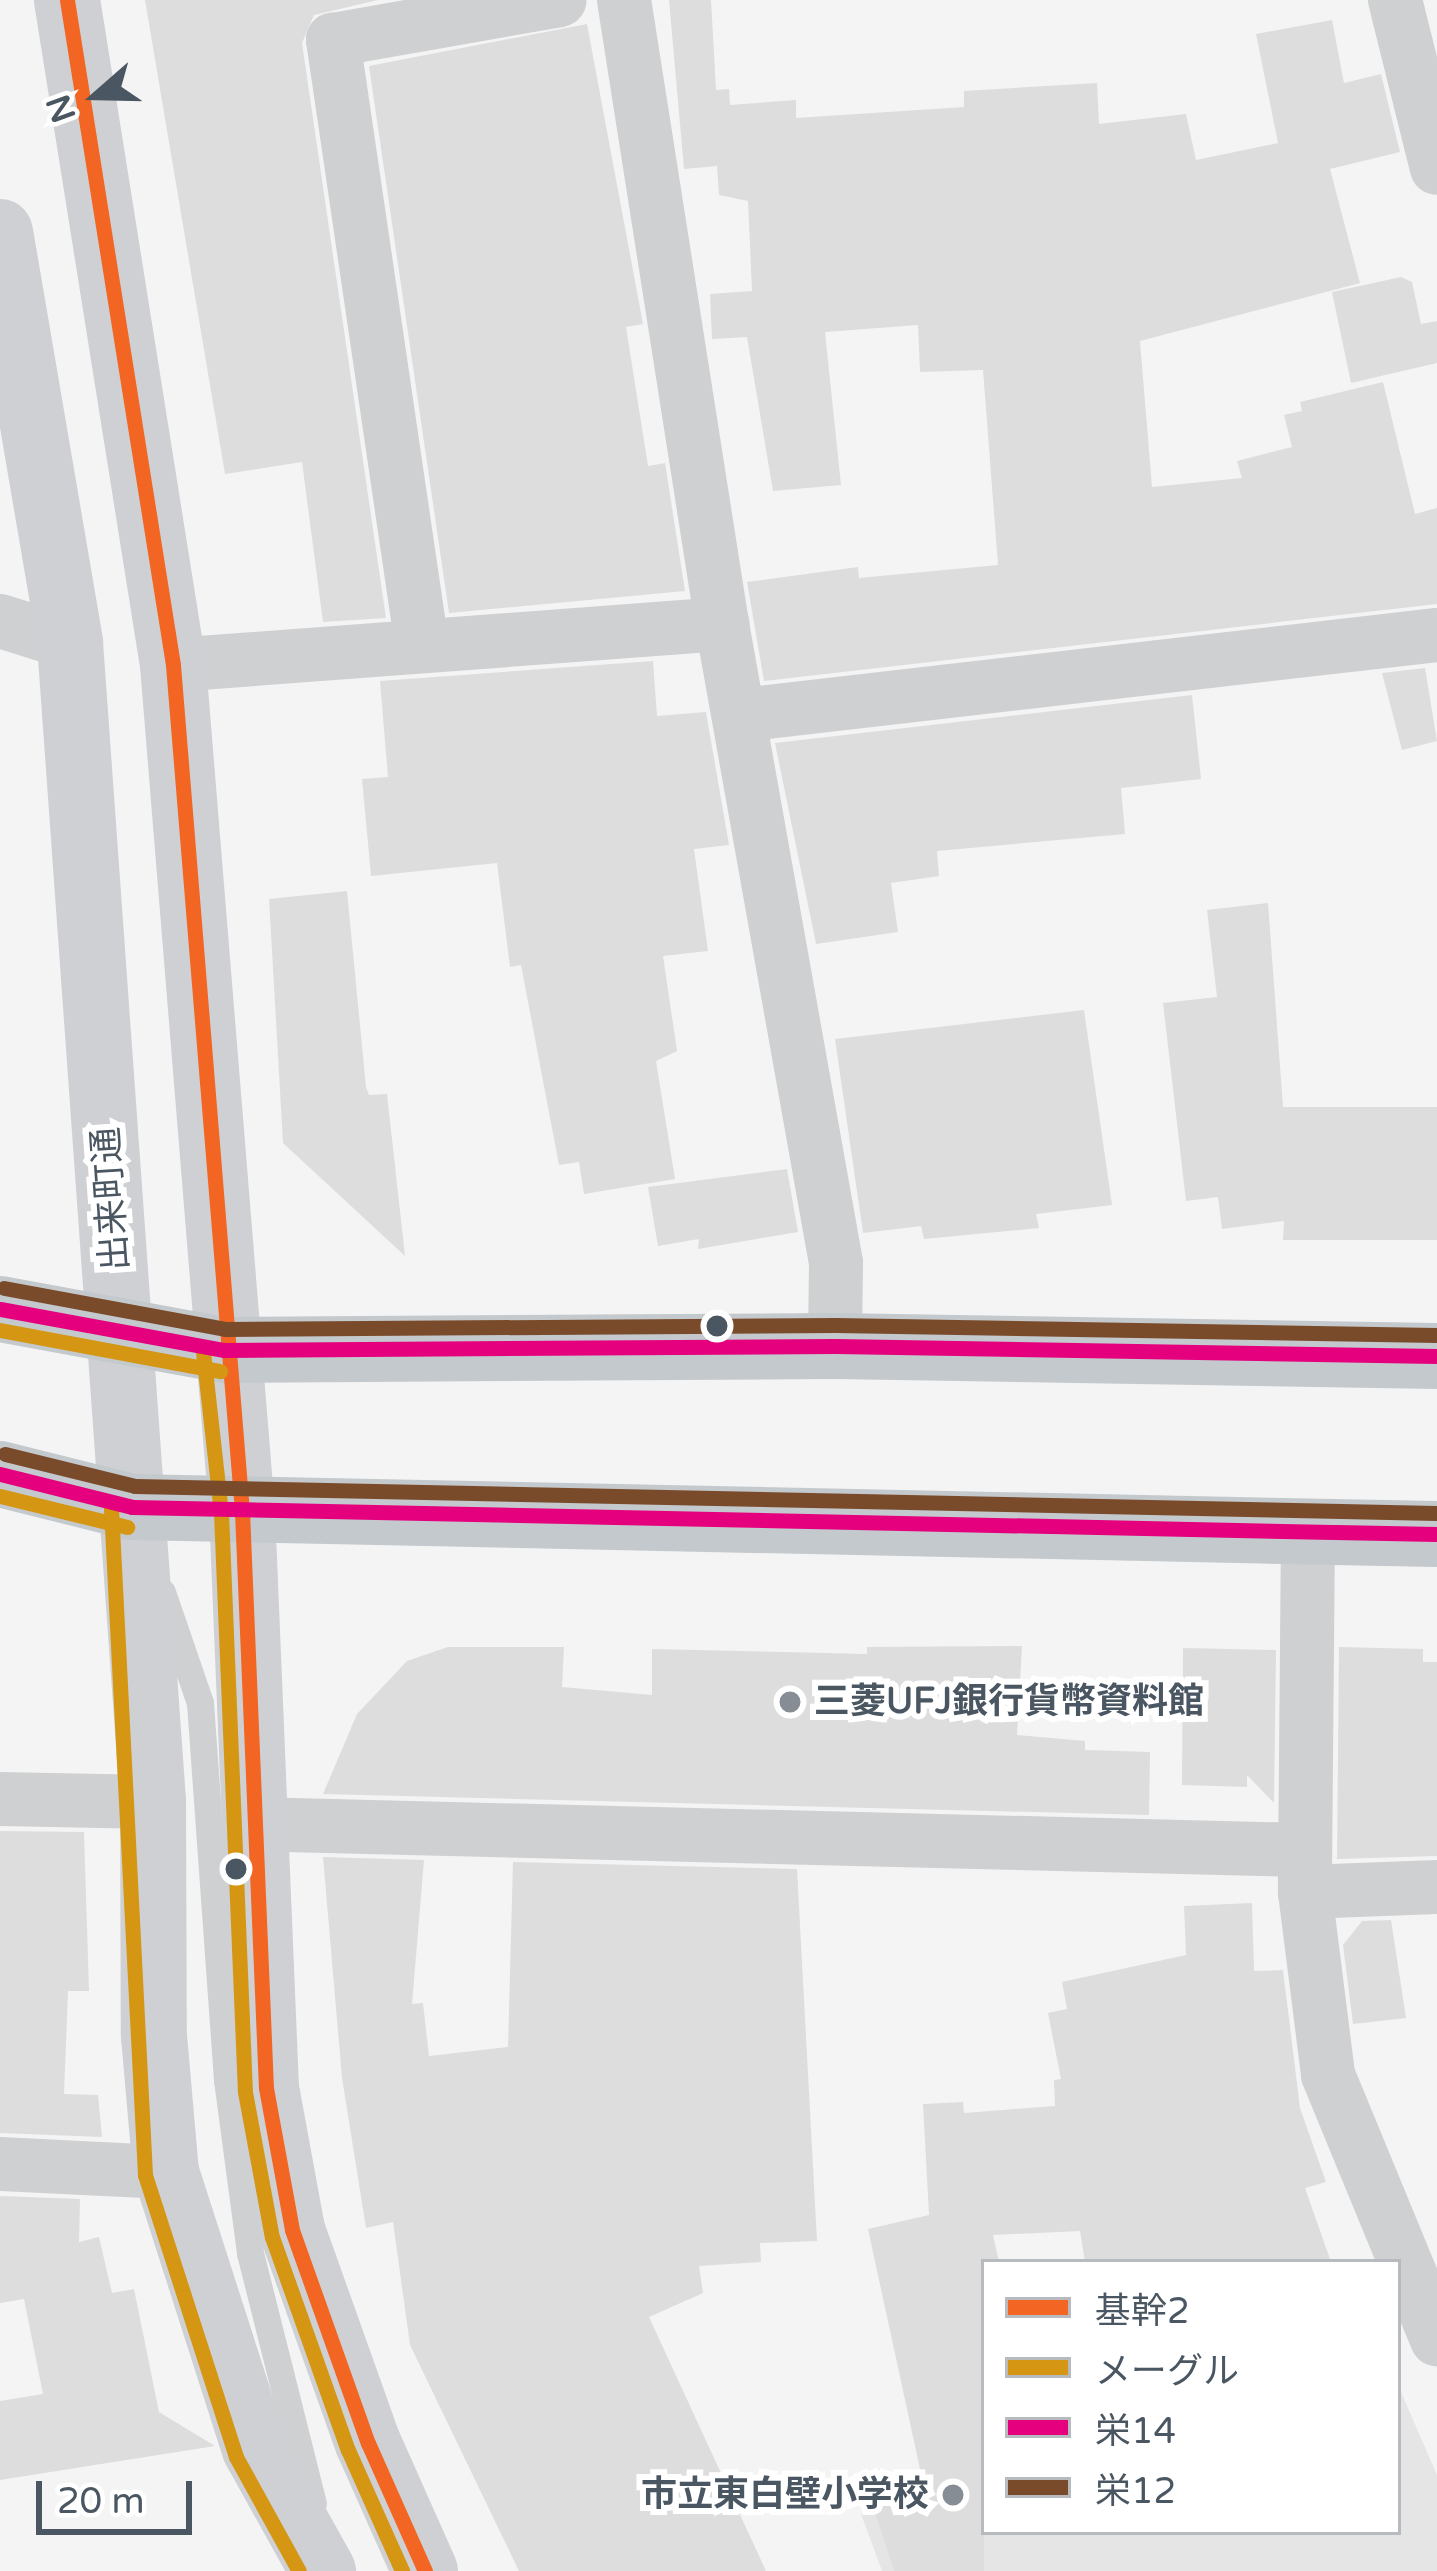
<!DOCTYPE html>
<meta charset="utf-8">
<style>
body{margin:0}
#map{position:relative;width:1437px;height:2571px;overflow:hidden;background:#f4f4f4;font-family:"Varela Round","Noto Sans JP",sans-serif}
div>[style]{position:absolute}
.education>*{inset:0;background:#e6e5e6}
.building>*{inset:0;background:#ddddde}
.service>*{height:27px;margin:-13.5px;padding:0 13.5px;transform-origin:13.5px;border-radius:13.5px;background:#ced0d2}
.minor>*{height:54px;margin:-27px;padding:0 27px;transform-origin:27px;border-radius:27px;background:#ced0d2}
.secondary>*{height:66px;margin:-33px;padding:0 33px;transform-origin:33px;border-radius:33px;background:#ced0d4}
.trunk>*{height:66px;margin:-33px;padding:0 33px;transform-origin:33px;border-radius:33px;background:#c4c9cd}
.bus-1>*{height:15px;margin:-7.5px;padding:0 7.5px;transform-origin:7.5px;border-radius:7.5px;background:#f26522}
.bus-2>*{height:15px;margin:-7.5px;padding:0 7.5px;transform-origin:7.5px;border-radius:7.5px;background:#d49613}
.bus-3>*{height:15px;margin:-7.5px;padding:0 7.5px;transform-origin:7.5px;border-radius:7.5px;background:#e5007d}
.bus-4>*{height:15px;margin:-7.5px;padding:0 7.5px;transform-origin:7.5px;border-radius:7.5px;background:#7a4b2a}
.dots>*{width:33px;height:33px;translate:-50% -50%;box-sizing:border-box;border:6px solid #fff;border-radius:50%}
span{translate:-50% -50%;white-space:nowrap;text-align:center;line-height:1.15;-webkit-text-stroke:12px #fff;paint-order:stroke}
.street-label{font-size:36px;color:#4a5661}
.poi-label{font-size:36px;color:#4a5661;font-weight:700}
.left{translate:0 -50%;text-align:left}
.right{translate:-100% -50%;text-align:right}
.legend{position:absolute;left:981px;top:2259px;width:420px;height:276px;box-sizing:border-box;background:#fff;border:3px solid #b7bbc0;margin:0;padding:15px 21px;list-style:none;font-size:36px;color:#4a5661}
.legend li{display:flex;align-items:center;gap:24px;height:60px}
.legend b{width:60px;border:3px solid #b7bbc0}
.north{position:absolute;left:36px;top:36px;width:120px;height:120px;-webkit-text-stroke:9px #fff;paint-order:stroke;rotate:250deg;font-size:33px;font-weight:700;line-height:48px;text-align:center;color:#4a5661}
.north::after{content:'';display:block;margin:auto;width:42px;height:54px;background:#4a5661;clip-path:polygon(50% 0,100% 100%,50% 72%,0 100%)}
.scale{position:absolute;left:36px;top:2481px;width:156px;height:54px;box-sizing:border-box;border:6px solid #4a5661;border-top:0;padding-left:15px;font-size:36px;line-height:42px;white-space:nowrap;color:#4a5661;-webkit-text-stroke:9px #fff;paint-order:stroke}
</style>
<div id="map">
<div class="education">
<div style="clip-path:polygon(1401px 2392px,1437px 2475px,1437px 2571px,882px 2571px,861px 2514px,984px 2476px,984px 2532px,1398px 2532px)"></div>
</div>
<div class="building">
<div style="clip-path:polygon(145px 0,378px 0,314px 15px,302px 43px,386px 618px,323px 622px,302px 462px,225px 474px)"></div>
<div style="clip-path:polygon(669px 0,711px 0,716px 90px,729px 89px,730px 105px,796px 100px,796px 118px,964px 107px,964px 91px,1097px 83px,1099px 124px,1186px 114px,1196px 160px,1278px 143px,1256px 34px,1332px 20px,1344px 83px,1381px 74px,1400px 152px,1330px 169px,1360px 283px,1140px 341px,1152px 487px,1242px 478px,1237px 461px,1292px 447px,1284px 415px,1302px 411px,1300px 402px,1383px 382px,1415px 514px,1437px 508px,1437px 604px,764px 681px,747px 582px,858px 567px,859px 578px,998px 565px,983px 370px,920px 372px,918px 325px,825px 332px,841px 485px,773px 491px,747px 337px,712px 339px,710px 294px,752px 291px,748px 201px,719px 195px,717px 166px,684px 169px)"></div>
<div style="clip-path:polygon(587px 24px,643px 324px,626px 327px,648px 466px,665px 463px,685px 591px,449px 613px,369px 66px)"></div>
<div style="clip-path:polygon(1401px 277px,1412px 282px,1421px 324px,1437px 321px,1437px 363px,1351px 383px,1332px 292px)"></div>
<div style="clip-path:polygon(653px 661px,657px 716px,706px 712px,729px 845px,694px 849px,708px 951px,663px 956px,677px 1051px,656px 1061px,675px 1179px,584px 1194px,579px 1162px,559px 1165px,521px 965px,510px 967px,497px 863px,371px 876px,362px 779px,388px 777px,380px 681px)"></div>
<div style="clip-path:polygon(1425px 668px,1437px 741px,1402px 750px,1382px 673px)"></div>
<div style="clip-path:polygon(1192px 695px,1201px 779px,1121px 788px,1125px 834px,937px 851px,939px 876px,891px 883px,898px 932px,816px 944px,775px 743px)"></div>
<div style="clip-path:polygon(347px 891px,366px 1087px,369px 1095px,387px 1094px,405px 1256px,283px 1143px,269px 899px)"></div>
<div style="clip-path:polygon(1268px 903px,1283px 1107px,1437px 1107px,1437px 1240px,1283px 1240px,1284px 1221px,1222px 1229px,1218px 1197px,1186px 1201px,1163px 1003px,1217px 997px,1207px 910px)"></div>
<div style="clip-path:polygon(1084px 1010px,1112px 1205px,1036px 1214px,1039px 1228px,924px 1239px,921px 1226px,863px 1233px,835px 1039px)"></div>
<div style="clip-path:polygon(787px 1169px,798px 1232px,698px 1249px,699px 1239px,658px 1246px,648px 1187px)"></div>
<div style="clip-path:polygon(1022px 1646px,1017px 1735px,1085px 1741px,1085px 1750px,1150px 1752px,1149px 1815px,323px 1794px,357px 1714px,407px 1661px,448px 1647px,564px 1647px,562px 1687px,652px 1695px,652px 1649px,867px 1654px,867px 1647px)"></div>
<div style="clip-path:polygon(1339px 1647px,1423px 1649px,1423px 1662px,1437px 1662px,1437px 1856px,1337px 1859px)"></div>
<div style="clip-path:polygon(1183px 1648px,1276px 1650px,1274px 1803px,1247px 1775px,1247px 1787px,1182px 1785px)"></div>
<div style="clip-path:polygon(0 1831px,84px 1832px,89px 1991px,68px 1991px,64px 2094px,98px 2095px,102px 2137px,0 2133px)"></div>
<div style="clip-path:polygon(323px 1857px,424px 1860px,412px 2004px,423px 2003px,429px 2056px,508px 2047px,513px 1862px,797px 1869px,817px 2241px,760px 2243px,761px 2262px,699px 2266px,703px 2293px,649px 2317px,766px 2571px,519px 2571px,410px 2345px,393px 2222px,366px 2228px,342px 2078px)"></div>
<div style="clip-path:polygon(1252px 1903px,1254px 1971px,1283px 1970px,1300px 2108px,1326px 2182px,1305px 2188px,1331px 2262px,1085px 2262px,1080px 2231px,993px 2235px,999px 2262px,984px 2262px,984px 2571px,894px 2571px,871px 2500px,923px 2483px,868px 2229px,929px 2215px,923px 2104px,963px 2102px,964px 2113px,1055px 2106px,1054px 2080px,1061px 2079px,1048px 2013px,1067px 2009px,1062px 1982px,1186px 1955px,1184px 1906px)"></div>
<div style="clip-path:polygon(1391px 1920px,1406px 2018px,1353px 2024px,1343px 1945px,1362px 1921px)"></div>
<div style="clip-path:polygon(0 2196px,80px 2199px,79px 2242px,99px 2237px,112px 2293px,134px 2289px,159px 2412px,215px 2446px,0 2480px,0 2401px,43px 2394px,24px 2299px,0 2303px)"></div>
</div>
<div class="service">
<div style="left:162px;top:1592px;width:117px;rotate:71.1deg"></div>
<div style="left:200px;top:1703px;width:378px;rotate:85.9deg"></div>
<div style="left:227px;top:2080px;width:175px;rotate:82.4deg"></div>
<div style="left:250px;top:2253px;width:258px;rotate:75.9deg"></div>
</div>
<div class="minor">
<div style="left:624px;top:0;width:632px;rotate:81.07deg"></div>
<div style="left:722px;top:624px;width:649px;rotate:79.88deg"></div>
<div style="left:836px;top:1263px;width:83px;rotate:90.7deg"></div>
<div style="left:1395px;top:0;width:173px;rotate:76deg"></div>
<div style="left:0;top:621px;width:73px;rotate:17.4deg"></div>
<div style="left:422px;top:646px;width:613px;rotate:-98.35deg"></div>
<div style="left:333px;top:40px;width:230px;rotate:-10deg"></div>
<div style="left:173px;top:665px;width:551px;rotate:-4.27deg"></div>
<div style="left:741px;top:715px;width:701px;rotate:-6.56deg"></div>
<div style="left:1308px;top:1531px;width:361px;rotate:90.5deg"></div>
<div style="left:1305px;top:1892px;width:184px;rotate:82.8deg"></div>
<div style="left:1328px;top:2075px;width:286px;rotate:67.6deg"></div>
<div style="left:0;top:1799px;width:153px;rotate:1.1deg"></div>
<div style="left:249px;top:1824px;width:1056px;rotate:1.41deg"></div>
<div style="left:1305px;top:1892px;width:132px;rotate:-2.2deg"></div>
<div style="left:0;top:2164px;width:166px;rotate:2.8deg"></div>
</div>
<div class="secondary">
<div style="left:67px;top:0;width:673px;rotate:80.94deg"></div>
<div style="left:173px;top:665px;width:849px;rotate:85.34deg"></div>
<div style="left:242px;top:1511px;width:577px;rotate:87.62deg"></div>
<div style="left:266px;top:2088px;width:144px;rotate:79.6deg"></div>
<div style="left:292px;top:2230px;width:226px;rotate:70.4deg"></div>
<div style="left:368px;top:2443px;width:140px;rotate:66deg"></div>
<div style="left:0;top:232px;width:417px;rotate:80.3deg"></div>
<div style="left:70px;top:643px;width:1162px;rotate:85.9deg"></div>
<div style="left:153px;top:1802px;width:234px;rotate:89.8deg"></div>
<div style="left:154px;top:2036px;width:137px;rotate:85deg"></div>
<div style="left:166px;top:2172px;width:291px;rotate:72.2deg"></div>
<div style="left:255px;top:2449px;width:140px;rotate:60.9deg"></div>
</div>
<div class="trunk">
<div style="left:0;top:1309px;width:228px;rotate:10.4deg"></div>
<div style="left:224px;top:1350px;width:611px;rotate:-0.38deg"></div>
<div style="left:835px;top:1346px;width:602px;rotate:0.95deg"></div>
<div style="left:0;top:1474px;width:136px;rotate:14deg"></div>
<div style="left:132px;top:1507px;width:1305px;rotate:1.19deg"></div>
</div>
<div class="bus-1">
<div style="left:67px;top:0;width:673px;rotate:80.94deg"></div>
<div style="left:173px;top:665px;width:849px;rotate:85.34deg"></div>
<div style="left:242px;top:1511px;width:577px;rotate:87.62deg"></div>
<div style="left:266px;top:2088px;width:144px;rotate:79.6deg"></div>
<div style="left:292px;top:2230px;width:226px;rotate:70.4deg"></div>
<div style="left:368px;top:2443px;width:140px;rotate:66deg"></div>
</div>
<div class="bus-2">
<div style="left:0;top:1330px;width:224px;rotate:10.6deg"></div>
<div style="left:203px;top:1352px;width:162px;rotate:83.6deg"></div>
<div style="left:221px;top:1513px;width:579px;rotate:87.63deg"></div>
<div style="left:245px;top:2092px;width:147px;rotate:79.5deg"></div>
<div style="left:272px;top:2237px;width:226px;rotate:70.4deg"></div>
<div style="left:348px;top:2450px;width:133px;rotate:65.9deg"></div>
<div style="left:0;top:1496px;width:131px;rotate:13.7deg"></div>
<div style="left:111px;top:1508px;width:668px;rotate:87.08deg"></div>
<div style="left:145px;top:2175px;width:296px;rotate:72.1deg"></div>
<div style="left:236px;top:2457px;width:130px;rotate:61.1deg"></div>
</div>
<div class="bus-3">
<div style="left:0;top:1309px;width:228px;rotate:10.4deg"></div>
<div style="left:224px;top:1350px;width:611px;rotate:-0.38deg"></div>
<div style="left:835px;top:1346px;width:602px;rotate:0.95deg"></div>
<div style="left:0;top:1474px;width:136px;rotate:14deg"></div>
<div style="left:132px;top:1507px;width:1305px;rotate:1.19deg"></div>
</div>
<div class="bus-4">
<div style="left:4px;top:1288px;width:226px;rotate:10.5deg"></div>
<div style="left:226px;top:1329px;width:609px;rotate:-0.38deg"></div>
<div style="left:835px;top:1325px;width:602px;rotate:0.95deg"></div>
<div style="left:5px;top:1454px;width:134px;rotate:13.8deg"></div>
<div style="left:135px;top:1486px;width:1302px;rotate:1.19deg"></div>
</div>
<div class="dots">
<div style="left:717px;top:1326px;background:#4a5661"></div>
<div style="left:790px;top:1702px;background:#868d94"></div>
<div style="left:236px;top:1869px;background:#4a5661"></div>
<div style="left:953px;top:2495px;background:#868d94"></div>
</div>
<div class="street-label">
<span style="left:111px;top:1199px;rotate:-94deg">出来町通</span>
</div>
<div class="poi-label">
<span class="left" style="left:814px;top:1702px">三菱UFJ銀行貨幣資料館</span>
<span class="right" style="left:929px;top:2495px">市立東白壁小学校</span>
</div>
<ul class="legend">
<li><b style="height:15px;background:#f26522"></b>基幹2</li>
<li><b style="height:15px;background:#d49613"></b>メーグル</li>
<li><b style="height:15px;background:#e5007d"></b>栄14</li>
<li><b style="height:15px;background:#7a4b2a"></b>栄12</li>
</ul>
<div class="north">N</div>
<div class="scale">20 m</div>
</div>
